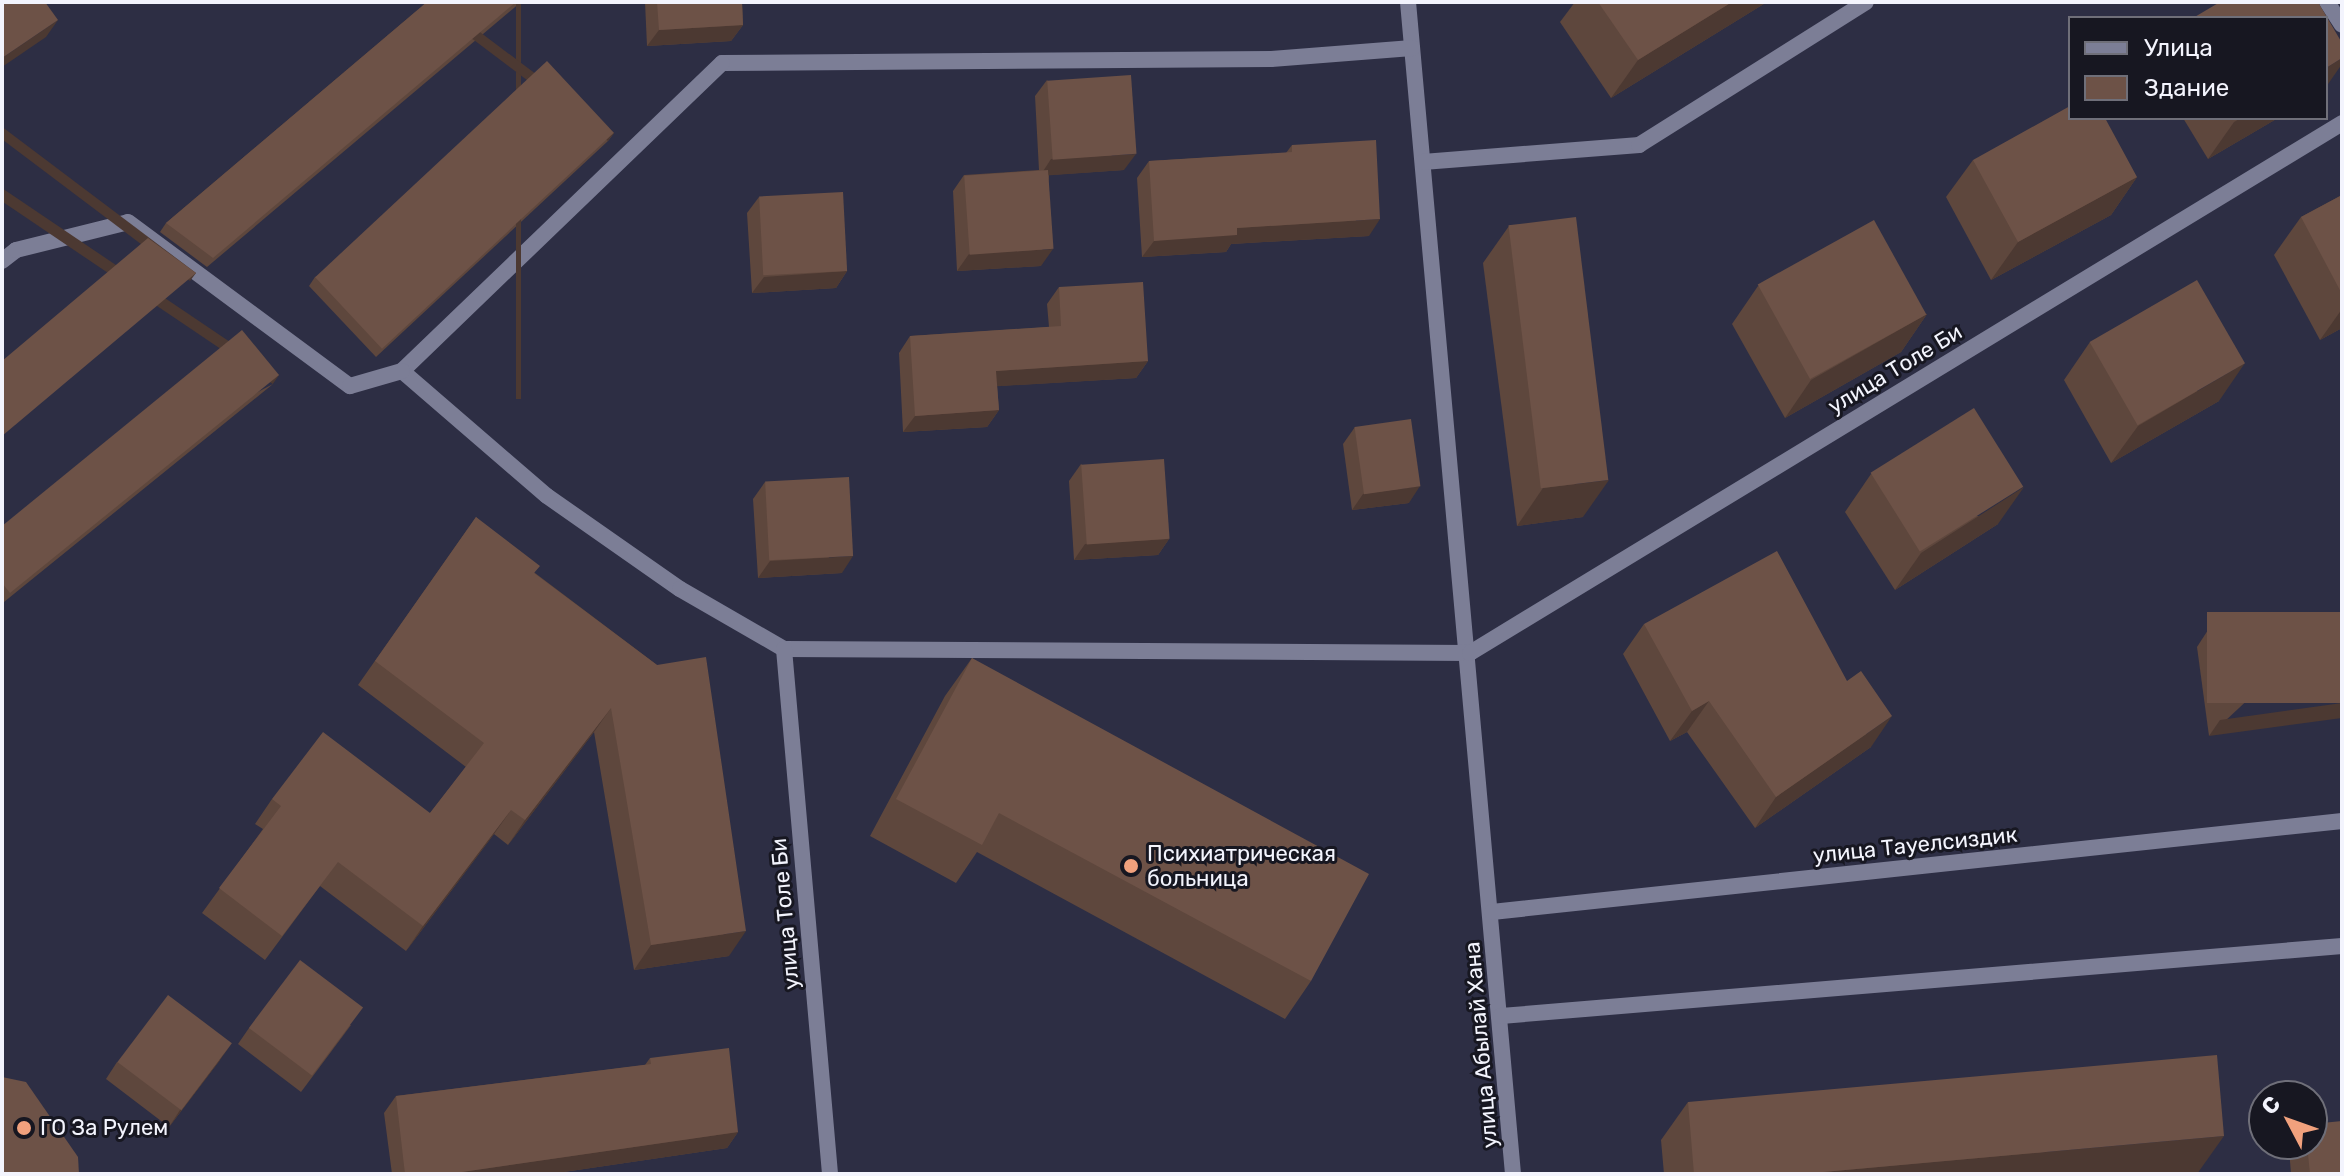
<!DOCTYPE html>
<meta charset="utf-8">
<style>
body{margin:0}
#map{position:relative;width:2344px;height:1176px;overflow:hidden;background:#2d2e44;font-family:Rubik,sans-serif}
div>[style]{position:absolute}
.street>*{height:16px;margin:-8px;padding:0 8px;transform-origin:8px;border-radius:8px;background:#7c7e96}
.wall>*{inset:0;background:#5e473d}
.shaded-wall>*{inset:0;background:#4c3932;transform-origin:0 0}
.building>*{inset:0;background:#6d5247;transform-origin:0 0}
.dots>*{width:22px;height:22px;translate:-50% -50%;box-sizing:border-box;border:4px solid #171721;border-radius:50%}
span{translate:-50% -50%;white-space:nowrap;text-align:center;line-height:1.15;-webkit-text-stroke:6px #171721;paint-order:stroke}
.street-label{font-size:22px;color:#f3f4fd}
.poi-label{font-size:22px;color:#f3f4fd}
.left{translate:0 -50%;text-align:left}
.frame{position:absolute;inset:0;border:4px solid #f3f4fd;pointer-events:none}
.legend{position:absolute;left:2068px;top:16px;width:260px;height:104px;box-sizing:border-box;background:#171721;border:2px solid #6f6f79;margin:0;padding:10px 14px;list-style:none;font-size:24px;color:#f3f4fd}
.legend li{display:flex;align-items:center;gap:16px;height:40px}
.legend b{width:40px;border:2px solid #6f6f79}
.north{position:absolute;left:2248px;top:1080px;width:80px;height:80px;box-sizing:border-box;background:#171721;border:2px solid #6f6f79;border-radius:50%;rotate:311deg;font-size:22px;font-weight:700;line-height:32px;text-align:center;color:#f3f4fd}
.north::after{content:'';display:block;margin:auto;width:28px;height:36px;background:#f1a17d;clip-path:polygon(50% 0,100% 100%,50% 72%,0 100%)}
</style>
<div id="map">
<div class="street">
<div style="left:1408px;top:2px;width:1177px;rotate:84.88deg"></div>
<div style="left:2327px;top:2px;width:27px;rotate:57deg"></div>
<div style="left:1412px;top:48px;width:141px;rotate:175.5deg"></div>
<div style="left:1271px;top:59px;width:549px;rotate:179.58deg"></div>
<div style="left:722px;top:63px;width:444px;rotate:136.1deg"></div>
<div style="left:402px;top:371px;width:191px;rotate:40.8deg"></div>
<div style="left:547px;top:496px;width:162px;rotate:35deg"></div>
<div style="left:680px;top:589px;width:120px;rotate:30deg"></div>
<div style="left:784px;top:649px;width:686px;rotate:0.33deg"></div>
<div style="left:1470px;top:653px;width:1020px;rotate:-31.29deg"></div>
<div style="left:1423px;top:162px;width:217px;rotate:-4.5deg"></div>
<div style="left:1639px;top:145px;width:268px;rotate:-32.2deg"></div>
<div style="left:2px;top:261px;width:18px;rotate:-38deg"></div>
<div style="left:16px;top:250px;width:115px;rotate:-14deg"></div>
<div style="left:128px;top:222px;width:276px;rotate:36.5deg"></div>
<div style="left:350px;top:386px;width:54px;rotate:-16.1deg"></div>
<div style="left:784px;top:649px;width:527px;rotate:84.99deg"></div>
<div style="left:1492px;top:912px;width:855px;rotate:-6.11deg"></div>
<div style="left:1501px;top:1016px;width:844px;rotate:-4.76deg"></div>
</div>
<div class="wall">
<div style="clip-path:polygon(427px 2px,521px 2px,207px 267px,160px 232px,166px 223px)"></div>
<div style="clip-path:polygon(645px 2px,742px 2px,743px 25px,731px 41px,647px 46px)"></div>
<div style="clip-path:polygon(1575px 2px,1767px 2px,1611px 98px,1560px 22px)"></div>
<div style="clip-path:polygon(1047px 80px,1124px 170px,1049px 175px,1041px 266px,957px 271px,953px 191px,964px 175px,1039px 170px,1035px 96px)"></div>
<div style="clip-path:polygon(2183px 118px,2278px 118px,2208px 159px)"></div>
<div style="clip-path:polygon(614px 133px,608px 141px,376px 357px,309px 286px,315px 277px)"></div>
<div style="clip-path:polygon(1292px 145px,1369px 236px,1231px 244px,1226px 252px,1142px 257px,1137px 178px,1149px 161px,1286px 153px)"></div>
<div style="clip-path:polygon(1973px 160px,2137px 177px,2111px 215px,1991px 280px,1946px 197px)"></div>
<div style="clip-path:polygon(2342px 195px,2342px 328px,2320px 340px,2274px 255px,2301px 217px)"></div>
<div style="clip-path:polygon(759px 197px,847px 271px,836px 288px,752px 293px,747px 213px)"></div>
<div style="clip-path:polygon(1509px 226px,1583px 517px,1517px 526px,1483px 263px)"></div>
<div style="clip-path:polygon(1758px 286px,1927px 314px,1901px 352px,1785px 418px,1732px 324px)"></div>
<div style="clip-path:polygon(1059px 287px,1148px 361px,1136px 378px,997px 386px,999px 410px,987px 427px,903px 432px,899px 353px,910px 336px,1049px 327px,1047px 304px)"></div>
<div style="clip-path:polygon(2090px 342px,2219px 401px,2111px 463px,2064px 380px)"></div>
<div style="clip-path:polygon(273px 384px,4px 602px,2px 599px,2px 526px)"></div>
<div style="clip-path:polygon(1355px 427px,1409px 503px,1352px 510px,1343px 444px)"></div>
<div style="clip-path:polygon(1081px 464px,1169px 539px,1158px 555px,1074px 560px,1069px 481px)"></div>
<div style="clip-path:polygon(1871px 474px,1998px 524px,1895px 590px,1845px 512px)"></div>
<div style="clip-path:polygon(765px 482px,842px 573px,758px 578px,753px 499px)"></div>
<div style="clip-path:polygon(476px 517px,535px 573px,657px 665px,729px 956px,634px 970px,594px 732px,508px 845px,494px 834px,406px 951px,320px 886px,265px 960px,202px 913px,263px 829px,255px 824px,272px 799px,430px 813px,466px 767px,358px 685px)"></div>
<div style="clip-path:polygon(2342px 612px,2209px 736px,2197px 647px,2208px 630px)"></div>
<div style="clip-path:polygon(1644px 624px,1847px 681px,1871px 747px,1755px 828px,1687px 732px,1670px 741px,1623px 654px)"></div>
<div style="clip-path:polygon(972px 658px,1311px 981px,1285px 1019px,977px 852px,956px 883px,870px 836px,945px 696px)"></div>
<div style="clip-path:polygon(351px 1025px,301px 1092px,238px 1044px,249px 1028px)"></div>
<div style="clip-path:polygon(650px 1058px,738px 1132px,727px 1148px,550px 1174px,392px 1174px,384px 1113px,396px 1096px,645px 1065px)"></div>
<div style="clip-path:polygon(220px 1060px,169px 1127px,106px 1079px,117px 1062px)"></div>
<div style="clip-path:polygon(1688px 1102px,2197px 1174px,1664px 1174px,1661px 1140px)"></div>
<div style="clip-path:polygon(2292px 1144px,2312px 1144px,2342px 1174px,2291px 1174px,2289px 1148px)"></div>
</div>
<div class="shaded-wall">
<div style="left:516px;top:2px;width:5px;height:397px"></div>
<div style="clip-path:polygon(1732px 2px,1767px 2px,1611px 98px,1638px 60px)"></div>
<div style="clip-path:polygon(58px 20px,46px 37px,2px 67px,2px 58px)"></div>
<div style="clip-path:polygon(743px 25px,731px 41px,647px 46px,659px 30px)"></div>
<div style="clip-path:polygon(2342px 58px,2342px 64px,2326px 87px,2326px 68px)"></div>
<div style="clip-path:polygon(2241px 118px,2278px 118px,2208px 159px,2234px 122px)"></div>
<div style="left:614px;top:133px;width:10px;height:317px;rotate:127deg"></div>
<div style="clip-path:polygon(1136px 154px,1124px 170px,1040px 176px,1051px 159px)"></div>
<div style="clip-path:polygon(2137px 177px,2111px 215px,1991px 280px,2018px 242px)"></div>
<div style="clip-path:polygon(1380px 219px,1369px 236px,1231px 244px,1226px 252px,1142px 257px,1154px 241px,1237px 228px)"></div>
<div style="clip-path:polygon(1053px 249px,1041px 266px,957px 271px,969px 254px)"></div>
<div style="clip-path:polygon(847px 271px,836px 288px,752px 293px,764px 277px)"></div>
<div style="left:196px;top:273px;width:10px;height:253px;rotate:127deg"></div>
<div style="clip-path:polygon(2342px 309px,2342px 328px,2320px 340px)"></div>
<div style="clip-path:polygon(1927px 314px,1901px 352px,1785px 418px,1811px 380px)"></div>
<div style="clip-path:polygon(1148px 361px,1136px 378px,985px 387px,996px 371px)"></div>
<div style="clip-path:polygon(2245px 363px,2219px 401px,2111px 463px,2138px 426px)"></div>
<div style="left:279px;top:375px;width:11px;height:346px;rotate:124deg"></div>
<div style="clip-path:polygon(999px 410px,987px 427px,903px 432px,915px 416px)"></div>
<div style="clip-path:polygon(1609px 480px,1583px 517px,1517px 526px,1543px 488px)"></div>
<div style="clip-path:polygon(1420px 486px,1409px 503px,1352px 510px,1363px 494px)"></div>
<div style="clip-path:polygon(2024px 487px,1998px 524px,1895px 590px,1921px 553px)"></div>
<div style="clip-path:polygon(1169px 539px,1158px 555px,1074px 560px,1085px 544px)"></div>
<div style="clip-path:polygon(853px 556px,842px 573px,758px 578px,770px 561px)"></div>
<div style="clip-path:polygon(1709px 701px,1687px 732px,1670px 741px,1692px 711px)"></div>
<div style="clip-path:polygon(2342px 703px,2342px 718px,2209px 736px,2220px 720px)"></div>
<div style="clip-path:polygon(611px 708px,594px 732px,508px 845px,525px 820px)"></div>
<div style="clip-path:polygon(1892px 716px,1871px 747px,1755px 828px,1776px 797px)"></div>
<div style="clip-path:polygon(511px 810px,494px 834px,406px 951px,423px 926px)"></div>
<div style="clip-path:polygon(746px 931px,729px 956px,634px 970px,651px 945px)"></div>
<div style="clip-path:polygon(232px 1043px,220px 1060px,169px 1127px,180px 1110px)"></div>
<div style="clip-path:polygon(738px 1132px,727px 1148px,550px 1174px,448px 1174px)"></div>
<div style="clip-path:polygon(2224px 1136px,2197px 1174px,1801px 1174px)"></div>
</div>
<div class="building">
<div style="clip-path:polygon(2px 2px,45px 2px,58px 20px,2px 58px)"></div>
<div style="clip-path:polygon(427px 2px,516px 2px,213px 258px,166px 223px)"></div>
<div style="clip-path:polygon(657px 2px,742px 2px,743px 25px,659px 30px)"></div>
<div style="clip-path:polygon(1598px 2px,1732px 2px,1638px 60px)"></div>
<div style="clip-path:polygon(2220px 2px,2318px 2px,2342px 43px,2342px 58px,2326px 68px,2326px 18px,2193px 18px)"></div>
<div style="left:547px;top:61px;width:98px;height:317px;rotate:47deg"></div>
<div style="left:1131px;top:75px;width:79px;height:84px;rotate:86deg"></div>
<div style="clip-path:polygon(2070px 106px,2070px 118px,2105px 118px,2137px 177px,2018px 242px,1973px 160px)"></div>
<div style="clip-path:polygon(1376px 140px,1380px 219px,1237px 228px,1237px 235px,1154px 241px,1149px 161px,1292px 152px,1292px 145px)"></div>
<div style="left:1048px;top:170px;width:79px;height:84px;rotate:86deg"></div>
<div style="left:843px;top:192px;width:79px;height:84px;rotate:87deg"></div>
<div style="clip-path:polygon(2342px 195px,2342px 294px,2301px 217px)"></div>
<div style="left:1576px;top:217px;width:265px;height:68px;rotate:83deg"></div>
<div style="left:1874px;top:220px;width:108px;height:133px;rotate:61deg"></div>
<div style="clip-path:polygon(148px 238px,196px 273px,2px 436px,2px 361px)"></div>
<div style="left:2197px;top:280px;width:96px;height:124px;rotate:60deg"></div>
<div style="clip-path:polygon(1143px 282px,1148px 361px,996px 371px,999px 410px,915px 416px,910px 336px,1061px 326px,1059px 287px)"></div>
<div style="clip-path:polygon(242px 330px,279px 375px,10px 593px,2px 583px,2px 526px)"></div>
<div style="left:1974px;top:408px;width:93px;height:122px;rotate:58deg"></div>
<div style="left:1411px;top:419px;width:68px;height:57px;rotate:82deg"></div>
<div style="left:1164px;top:459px;width:80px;height:83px;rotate:86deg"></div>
<div style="left:849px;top:477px;width:79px;height:84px;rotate:87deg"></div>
<div style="clip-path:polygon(476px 517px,540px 566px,534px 573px,657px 665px,706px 657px,746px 931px,651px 945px,611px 708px,525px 820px,511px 810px,423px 926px,338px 862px,282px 936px,219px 888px,281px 806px,272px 799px,323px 732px,430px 813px,484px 743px,375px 661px)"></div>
<div style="clip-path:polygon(1777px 551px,1847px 681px,1861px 671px,1892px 716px,1776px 797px,1709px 701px,1692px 711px,1644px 624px)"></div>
<div style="left:2342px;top:612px;width:91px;height:135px;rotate:90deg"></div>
<div style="clip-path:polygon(972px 658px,1369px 874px,1311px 981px,999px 813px,982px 845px,896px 799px)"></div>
<div style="left:300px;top:960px;width:79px;height:85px;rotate:37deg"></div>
<div style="left:168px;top:995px;width:80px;height:84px;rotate:37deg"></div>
<div style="clip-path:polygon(729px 1048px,738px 1132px,448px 1174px,405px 1174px,396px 1096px,651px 1064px,650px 1058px)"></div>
<div style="clip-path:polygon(2217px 1055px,2224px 1136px,1801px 1174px,1694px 1174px,1688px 1102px)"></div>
<div style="clip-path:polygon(2px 1077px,26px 1082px,78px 1157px,79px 1174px,2px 1174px)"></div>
<div style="clip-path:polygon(2342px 1121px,2342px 1174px,2310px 1174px,2307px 1144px,2312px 1144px,2312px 1124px)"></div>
</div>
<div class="dots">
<div style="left:1131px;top:866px;background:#f1a17d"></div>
<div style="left:24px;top:1128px;background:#f1a17d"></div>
</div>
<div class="street-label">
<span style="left:1895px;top:369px;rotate:-31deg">улица Толе Би</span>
<span style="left:1915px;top:845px;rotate:-6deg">улица Тауелсиздик</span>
<span style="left:785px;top:914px;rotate:-95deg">улица Толе Би</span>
<span style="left:1481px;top:1045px;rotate:-95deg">улица Абылай Хана</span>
</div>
<div class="poi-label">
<span class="left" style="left:1147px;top:866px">Психиатрическая<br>больница</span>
<span class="left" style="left:40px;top:1128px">ГО За Рулем</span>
</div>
<div class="frame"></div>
<ul class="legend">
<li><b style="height:10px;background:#7c7e96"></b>Улица</li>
<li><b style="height:22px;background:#6d5247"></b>Здание</li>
</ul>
<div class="north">С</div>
</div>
